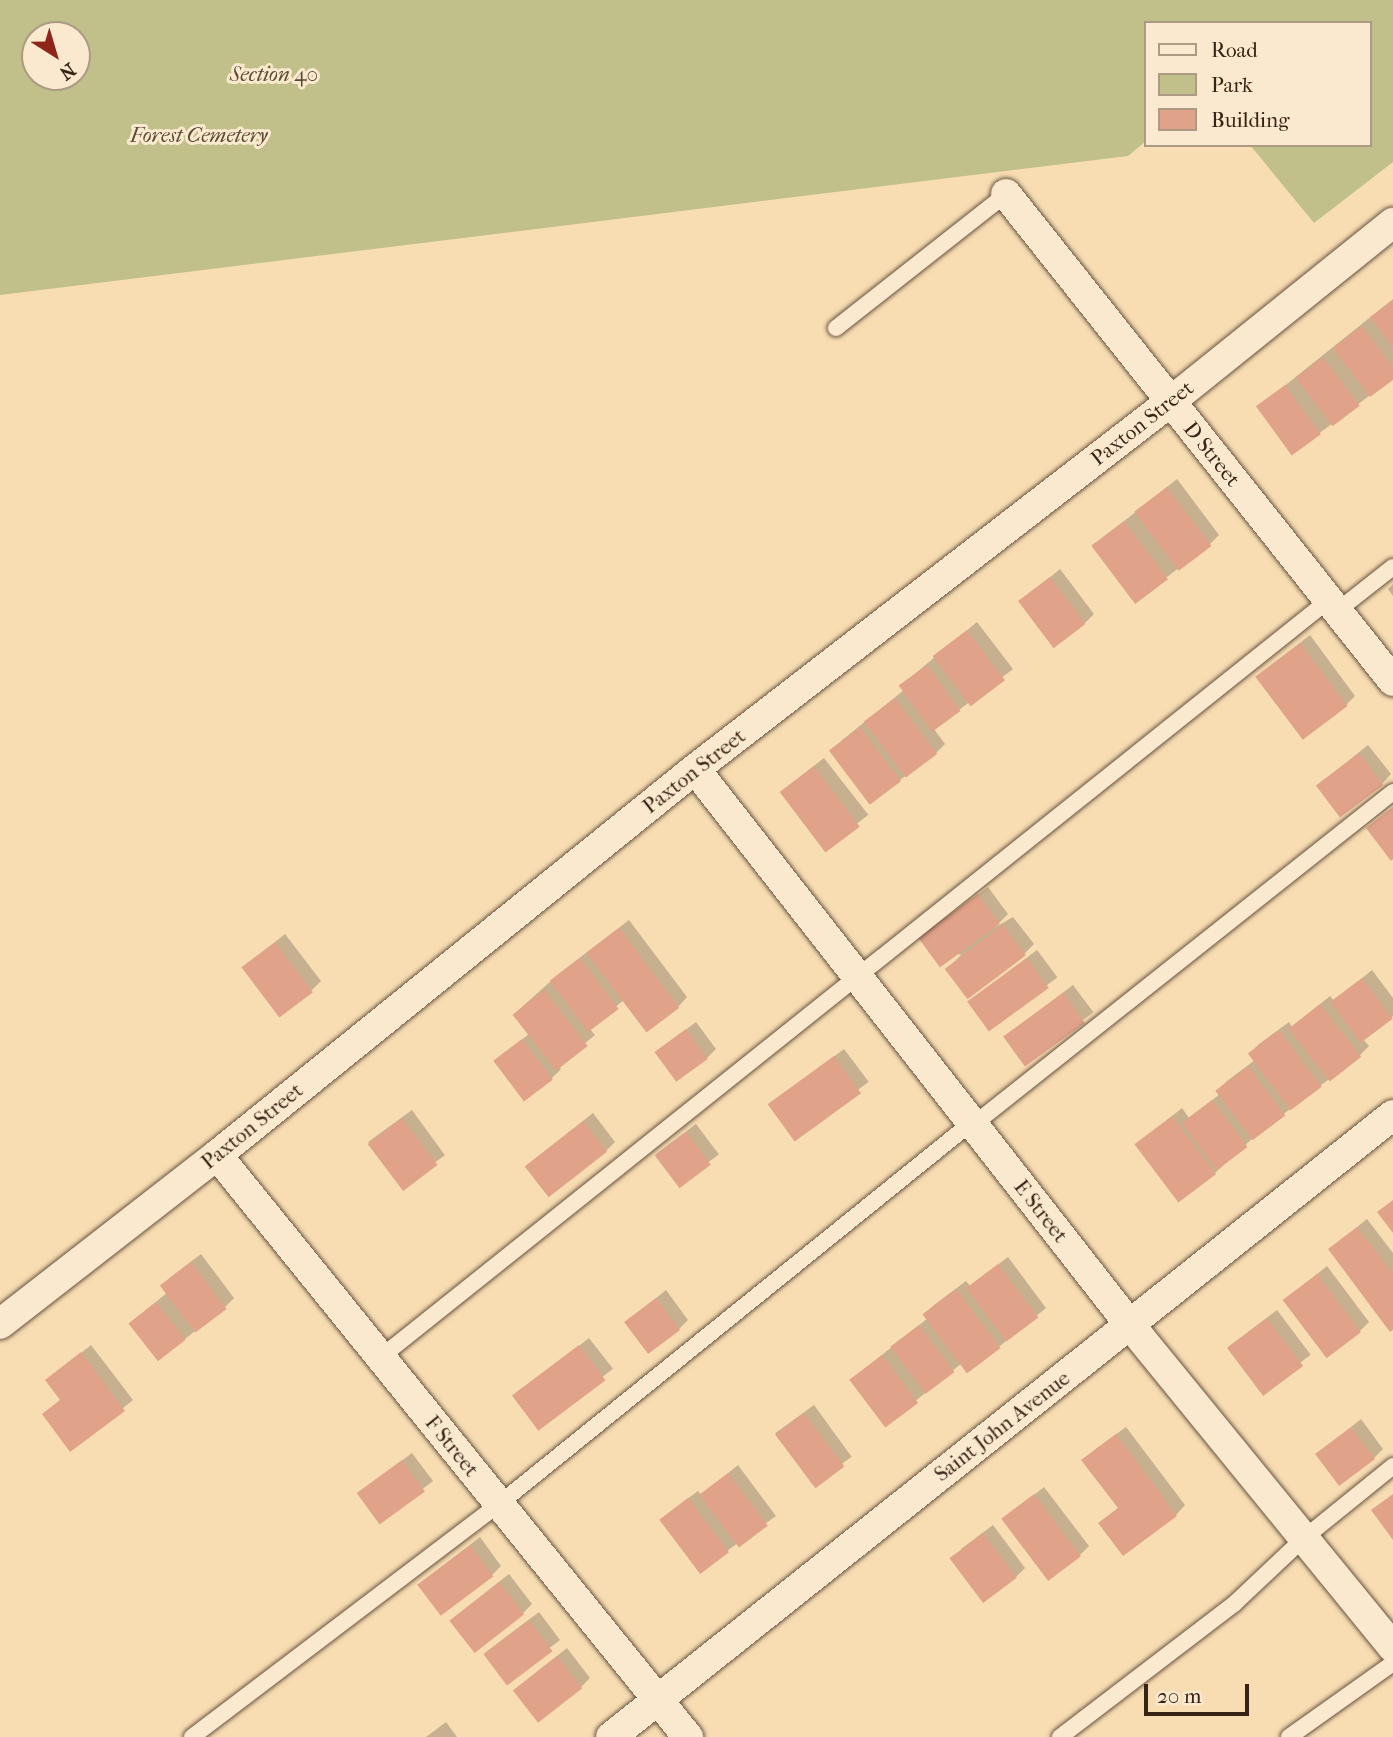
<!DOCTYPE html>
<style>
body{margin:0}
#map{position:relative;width:1393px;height:1737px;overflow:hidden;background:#f8ddb3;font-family:"IM FELL French Canon",serif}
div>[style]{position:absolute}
.green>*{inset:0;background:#c1c08a}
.shadow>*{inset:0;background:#0003;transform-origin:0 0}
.building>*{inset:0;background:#e1a28a;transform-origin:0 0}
.roads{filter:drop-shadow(0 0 2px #68523e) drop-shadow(0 0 2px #68523e)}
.lane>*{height:16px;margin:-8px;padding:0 8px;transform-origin:8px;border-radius:8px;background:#fae9ce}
.street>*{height:30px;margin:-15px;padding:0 15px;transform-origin:15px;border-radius:15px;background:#fae9ce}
span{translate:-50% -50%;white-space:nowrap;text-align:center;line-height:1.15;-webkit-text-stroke:6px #fae9ce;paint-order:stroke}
.park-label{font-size:21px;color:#5a4b34;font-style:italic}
.street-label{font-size:21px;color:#382417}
.legend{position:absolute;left:1144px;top:21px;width:228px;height:126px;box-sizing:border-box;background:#fae9ce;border:2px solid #ac9a85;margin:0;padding:9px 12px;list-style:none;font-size:21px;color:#382417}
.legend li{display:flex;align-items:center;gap:14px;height:35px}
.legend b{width:35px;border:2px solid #ac9a85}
.north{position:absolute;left:21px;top:21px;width:70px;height:70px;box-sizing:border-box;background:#fae9ce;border:2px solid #ac9a85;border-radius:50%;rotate:143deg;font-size:19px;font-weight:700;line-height:28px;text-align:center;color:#382417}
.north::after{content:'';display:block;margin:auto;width:24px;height:32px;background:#8f2418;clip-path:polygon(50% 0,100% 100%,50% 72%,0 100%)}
.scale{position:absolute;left:1144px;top:1684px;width:105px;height:32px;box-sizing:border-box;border:4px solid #382417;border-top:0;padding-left:9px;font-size:21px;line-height:24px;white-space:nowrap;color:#382417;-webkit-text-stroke:5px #fae9ce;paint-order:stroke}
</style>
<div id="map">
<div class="green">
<div style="clip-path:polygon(evenodd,0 0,1393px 0,1393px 162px,1314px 223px,1250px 145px,1370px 145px,1370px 23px,1146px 23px,1146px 141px,1128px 156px,0 295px,0 0,77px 35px,77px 77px,35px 77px,35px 35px,77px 35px)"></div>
</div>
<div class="shadow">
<div style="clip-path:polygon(1393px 299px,1393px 378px,1293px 453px,1258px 407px)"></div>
<div style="clip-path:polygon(1177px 479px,1219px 535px,1210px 544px,1167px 577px,1093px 546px)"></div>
<div style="clip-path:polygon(1060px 569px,1094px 614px,1085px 623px,1021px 601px)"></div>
<div style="clip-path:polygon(1393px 584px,1393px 596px,1388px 589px)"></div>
<div style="clip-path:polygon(977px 622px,1013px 669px,934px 729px,945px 744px,936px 753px,900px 780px,841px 741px,904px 690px,901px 686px,911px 677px)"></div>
<div style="clip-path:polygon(1310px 635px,1355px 696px,1346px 705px,1257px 677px)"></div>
<div style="clip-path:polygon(1368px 745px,1391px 774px,1382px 784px,1317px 786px)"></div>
<div style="left:824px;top:758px;width:72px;height:54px;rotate:52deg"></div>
<div style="clip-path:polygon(988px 887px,1008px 914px,994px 928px,1013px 917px,1034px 944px,1025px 953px,947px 969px,961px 955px,921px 939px)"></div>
<div style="clip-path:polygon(629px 920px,687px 997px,678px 1007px,624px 1000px,589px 1028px,595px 1035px,558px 1065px,561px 1069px,551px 1079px,495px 1061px,529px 1034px,514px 1014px,561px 972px)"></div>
<div style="clip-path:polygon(285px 934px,321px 981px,312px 990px,244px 967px)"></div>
<div style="left:1037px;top:950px;width:34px;height:85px;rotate:53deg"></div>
<div style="clip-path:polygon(1372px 970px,1393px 998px,1393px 1016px,1363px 1039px,1369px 1046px,1359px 1056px,1255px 1136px,1215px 1173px,1137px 1144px,1182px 1108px,1189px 1118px,1220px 1094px,1217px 1091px,1227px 1081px,1255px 1060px,1249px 1054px,1259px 1044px,1289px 1022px,1292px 1027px,1330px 996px,1334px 1001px)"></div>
<div style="left:1073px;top:985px;width:34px;height:85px;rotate:53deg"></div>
<div style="clip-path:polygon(696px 1022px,716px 1049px,707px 1058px,667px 1044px)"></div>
<div style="left:844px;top:1049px;width:41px;height:93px;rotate:53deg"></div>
<div style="left:412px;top:1110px;width:56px;height:54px;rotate:54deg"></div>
<div style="clip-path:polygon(593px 1113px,615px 1142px,606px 1151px,526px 1166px)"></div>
<div style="left:696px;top:1124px;width:38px;height:50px;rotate:53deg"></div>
<div style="clip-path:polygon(1367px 1219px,1393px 1253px,1393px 1328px,1330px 1249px)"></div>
<div style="clip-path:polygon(201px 1254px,234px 1298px,225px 1307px,185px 1339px,130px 1323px,168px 1292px,162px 1285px,172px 1276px)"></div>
<div style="clip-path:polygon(1008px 1257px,1046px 1308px,1000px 1346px,962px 1363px,886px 1425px,852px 1379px,928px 1318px,925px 1314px,934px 1305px,966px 1281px,970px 1286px)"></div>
<div style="clip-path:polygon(1327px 1266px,1369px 1322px,1360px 1331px,1285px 1300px)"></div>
<div style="clip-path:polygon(666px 1290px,688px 1320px,679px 1329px,626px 1322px)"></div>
<div style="left:1277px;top:1310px;width:56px;height:61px;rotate:53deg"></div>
<div style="left:589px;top:1338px;width:39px;height:95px;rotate:52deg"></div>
<div style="clip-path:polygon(91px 1345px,133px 1400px,71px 1450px,44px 1414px,62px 1399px,47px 1380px)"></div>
<div style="left:814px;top:1405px;width:64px;height:48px;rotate:54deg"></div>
<div style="clip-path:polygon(1361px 1419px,1383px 1449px,1374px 1458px,1318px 1454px)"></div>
<div style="clip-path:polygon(1126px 1427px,1185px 1505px,1176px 1515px,1100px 1523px,1119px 1507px,1093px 1451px)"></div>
<div style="left:412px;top:1453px;width:35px;height:67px;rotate:53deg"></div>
<div style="clip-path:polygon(738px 1465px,776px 1516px,727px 1551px,671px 1511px,698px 1491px,701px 1495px)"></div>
<div style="clip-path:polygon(1044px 1487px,1089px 1546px,1080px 1555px,1004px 1519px)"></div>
<div style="clip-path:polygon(993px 1525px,1025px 1568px,1016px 1577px,961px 1549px)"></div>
<div style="clip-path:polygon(480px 1537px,501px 1566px,492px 1575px,419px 1585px)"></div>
<div style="clip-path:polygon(509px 1574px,532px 1604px,523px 1613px,451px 1620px)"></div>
<div style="left:539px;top:1612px;width:35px;height:68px;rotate:53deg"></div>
<div style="clip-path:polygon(567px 1648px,590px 1678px,581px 1687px,514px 1690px)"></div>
<div style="clip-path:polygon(446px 1722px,457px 1737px,426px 1737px)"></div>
</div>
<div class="building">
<div style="clip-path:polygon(1393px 300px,1393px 347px,1370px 317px)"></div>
<div style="clip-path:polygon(1362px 326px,1393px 367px,1393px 380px,1370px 397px,1333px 348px)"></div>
<div style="left:1323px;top:357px;width:61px;height:34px;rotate:53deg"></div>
<div style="left:1285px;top:385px;width:61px;height:36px;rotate:54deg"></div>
<div style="left:1167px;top:487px;width:74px;height:41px;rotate:53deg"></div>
<div style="left:1124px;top:521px;width:73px;height:41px;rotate:53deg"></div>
<div style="left:1050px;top:577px;width:59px;height:40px;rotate:53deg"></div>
<div style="left:967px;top:630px;width:63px;height:43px;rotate:53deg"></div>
<div style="left:1300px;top:643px;width:79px;height:56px;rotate:53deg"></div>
<div style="left:927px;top:665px;width:57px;height:35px;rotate:54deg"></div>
<div style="left:895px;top:698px;width:70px;height:39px;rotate:53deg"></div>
<div style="left:860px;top:727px;width:68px;height:39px;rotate:53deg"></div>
<div style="left:1359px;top:753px;width:40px;height:54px;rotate:53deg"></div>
<div style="left:814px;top:766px;width:76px;height:43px;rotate:53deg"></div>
<div style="clip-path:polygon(1393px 807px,1393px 859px,1391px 861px,1366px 828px)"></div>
<div style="left:978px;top:894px;width:37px;height:74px;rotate:54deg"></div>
<div style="left:1003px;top:925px;width:38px;height:73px;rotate:53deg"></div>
<div style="left:619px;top:928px;width:100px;height:41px;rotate:53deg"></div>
<div style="left:275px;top:942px;width:63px;height:42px;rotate:53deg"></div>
<div style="left:580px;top:958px;width:64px;height:38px;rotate:53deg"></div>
<div style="left:1027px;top:958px;width:37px;height:74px;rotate:54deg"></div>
<div style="left:1362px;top:978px;width:51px;height:40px;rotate:53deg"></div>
<div style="left:544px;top:990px;width:71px;height:40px;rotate:52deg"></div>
<div style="left:1063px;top:993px;width:37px;height:74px;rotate:54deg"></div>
<div style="left:1320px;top:1004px;width:67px;height:40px;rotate:52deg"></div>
<div style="left:686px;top:1029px;width:37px;height:39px;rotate:54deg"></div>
<div style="left:1279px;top:1030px;width:71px;height:39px;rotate:53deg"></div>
<div style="left:522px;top:1039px;width:51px;height:36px;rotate:53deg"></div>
<div style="left:834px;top:1056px;width:46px;height:82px;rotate:54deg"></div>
<div style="left:1248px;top:1066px;width:62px;height:41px;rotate:53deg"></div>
<div style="left:1212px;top:1100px;width:59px;height:38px;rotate:53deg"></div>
<div style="left:1172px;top:1116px;width:73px;height:47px;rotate:53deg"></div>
<div style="left:402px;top:1118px;width:59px;height:43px;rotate:53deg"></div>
<div style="left:583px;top:1121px;width:39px;height:74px;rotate:52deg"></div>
<div style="left:686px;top:1132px;width:41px;height:39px;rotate:53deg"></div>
<div style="clip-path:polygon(1393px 1200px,1393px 1233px,1377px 1212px)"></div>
<div style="clip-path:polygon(1357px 1227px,1393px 1274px,1393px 1330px,1390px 1332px,1328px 1249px)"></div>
<div style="left:191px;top:1262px;width:59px;height:39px;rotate:53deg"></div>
<div style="left:998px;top:1264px;width:67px;height:40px;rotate:53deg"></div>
<div style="left:1317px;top:1274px;width:73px;height:43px;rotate:53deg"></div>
<div style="left:956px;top:1289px;width:74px;height:42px;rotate:53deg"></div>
<div style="left:656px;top:1298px;width:40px;height:40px;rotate:53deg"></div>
<div style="left:156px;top:1302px;width:48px;height:35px;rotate:52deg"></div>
<div style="left:1267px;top:1318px;width:60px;height:50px;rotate:53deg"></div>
<div style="left:919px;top:1325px;width:59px;height:36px;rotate:53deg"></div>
<div style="left:579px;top:1345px;width:44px;height:84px;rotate:53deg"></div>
<div style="clip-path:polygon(81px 1352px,125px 1411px,70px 1452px,42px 1414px,60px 1400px,45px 1380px)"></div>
<div style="left:882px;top:1355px;width:60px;height:41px;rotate:53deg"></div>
<div style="left:804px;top:1413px;width:67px;height:36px;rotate:53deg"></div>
<div style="left:1351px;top:1427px;width:40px;height:45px;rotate:53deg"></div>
<div style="clip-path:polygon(1116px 1434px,1177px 1516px,1123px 1556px,1098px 1523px,1118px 1508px,1081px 1460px)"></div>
<div style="left:402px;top:1460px;width:39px;height:56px;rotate:54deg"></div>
<div style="left:728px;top:1473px;width:66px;height:36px;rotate:53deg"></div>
<div style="left:1034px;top:1494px;width:78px;height:41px;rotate:53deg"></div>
<div style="clip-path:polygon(1393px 1494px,1393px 1540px,1371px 1510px)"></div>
<div style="left:688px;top:1498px;width:68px;height:36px;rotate:53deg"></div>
<div style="left:983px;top:1533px;width:56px;height:42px;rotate:53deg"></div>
<div style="left:470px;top:1545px;width:39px;height:66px;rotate:53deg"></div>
<div style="left:499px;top:1582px;width:41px;height:63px;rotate:52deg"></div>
<div style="left:529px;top:1620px;width:39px;height:57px;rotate:53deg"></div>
<div style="left:557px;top:1656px;width:41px;height:56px;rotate:52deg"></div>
</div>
<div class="roads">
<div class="lane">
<div style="left:836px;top:328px;width:216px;rotate:-38.2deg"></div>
<div style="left:1337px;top:611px;width:71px;rotate:-38.2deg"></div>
<div style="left:973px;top:1125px;width:536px;rotate:-38.41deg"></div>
<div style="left:381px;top:1357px;width:1213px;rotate:-38.61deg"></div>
<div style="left:192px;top:1737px;width:385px;rotate:-37.2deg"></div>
<div style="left:499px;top:1504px;width:607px;rotate:-38.91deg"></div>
<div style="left:1060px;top:1737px;width:219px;rotate:-37.4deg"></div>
<div style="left:1234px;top:1604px;width:95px;rotate:-43.3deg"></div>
<div style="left:1303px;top:1539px;width:116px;rotate:-39deg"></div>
<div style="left:1289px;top:1737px;width:128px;rotate:-35.4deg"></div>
</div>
<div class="street">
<div style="left:1006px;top:194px;width:622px;rotate:51.53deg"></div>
<div style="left:695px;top:769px;width:706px;rotate:51.96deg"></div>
<div style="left:1130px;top:1325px;width:417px;rotate:50.8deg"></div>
<div style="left:217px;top:1155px;width:749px;rotate:51.02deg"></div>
<div style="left:0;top:1324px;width:275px;rotate:-37.9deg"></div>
<div style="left:217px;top:1155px;width:614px;rotate:-38.92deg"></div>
<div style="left:695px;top:769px;width:600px;rotate:-37.69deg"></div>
<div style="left:1170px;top:402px;width:286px;rotate:-38.8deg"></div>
<div style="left:611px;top:1737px;width:999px;rotate:-38.5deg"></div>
</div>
</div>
<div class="park-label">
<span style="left:274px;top:74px">Section 40</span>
<span style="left:199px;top:135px">Forest Cemetery</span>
</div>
<div class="street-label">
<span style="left:1142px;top:423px;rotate:-38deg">Paxton Street</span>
<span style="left:1212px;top:454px;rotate:51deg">D Street</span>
<span style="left:694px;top:771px;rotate:-38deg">Paxton Street</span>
<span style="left:252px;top:1126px;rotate:-39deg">Paxton Street</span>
<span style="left:1041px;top:1211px;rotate:52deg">E Street</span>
<span style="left:1002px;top:1426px;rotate:-38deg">Saint John Avenue</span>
<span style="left:452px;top:1446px;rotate:51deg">F Street</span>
</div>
<ul class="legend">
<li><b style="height:9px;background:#fae9ce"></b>Road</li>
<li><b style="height:19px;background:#c1c08a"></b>Park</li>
<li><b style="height:19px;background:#e1a28a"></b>Building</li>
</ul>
<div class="north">N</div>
<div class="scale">20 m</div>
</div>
